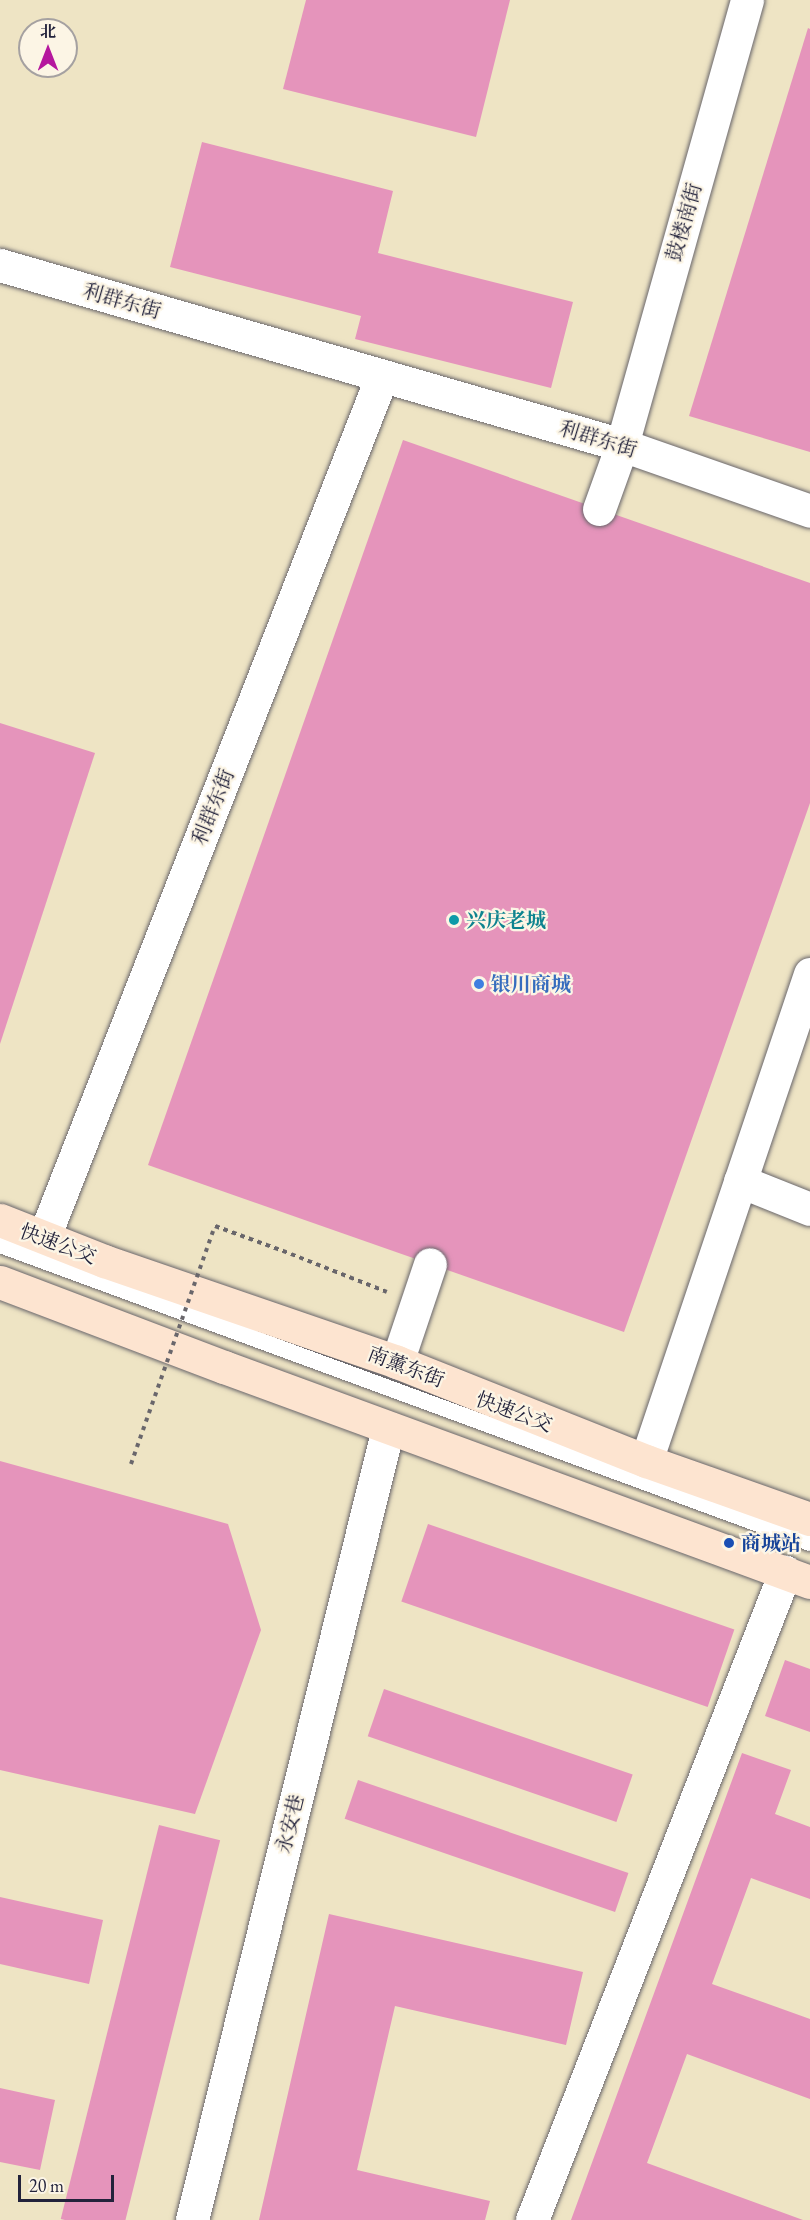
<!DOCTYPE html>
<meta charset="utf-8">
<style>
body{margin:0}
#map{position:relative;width:810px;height:2220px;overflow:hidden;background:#eee4c4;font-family:"EB Garamond","Noto Serif SC",serif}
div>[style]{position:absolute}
.building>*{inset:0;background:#e594bb;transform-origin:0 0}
.path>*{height:4px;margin-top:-2px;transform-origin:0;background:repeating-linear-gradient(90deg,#69666b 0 4.5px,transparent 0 9px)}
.roads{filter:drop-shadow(0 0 2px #69666b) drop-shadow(0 0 2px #69666b)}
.lane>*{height:16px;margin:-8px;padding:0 8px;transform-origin:8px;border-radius:8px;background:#fff}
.street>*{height:33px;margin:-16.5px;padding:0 16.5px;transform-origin:16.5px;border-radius:16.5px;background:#fff}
.secondary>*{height:33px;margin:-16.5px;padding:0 16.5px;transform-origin:16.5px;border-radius:16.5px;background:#fde4d0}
.path-bridge>*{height:4px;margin-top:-2px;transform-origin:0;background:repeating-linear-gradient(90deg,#69666b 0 4.5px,transparent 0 9px)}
.dots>*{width:16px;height:16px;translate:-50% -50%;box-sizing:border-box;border:3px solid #fcf5e5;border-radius:50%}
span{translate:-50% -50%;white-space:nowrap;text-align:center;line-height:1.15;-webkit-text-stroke:4.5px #fcf5e5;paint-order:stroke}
.street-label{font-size:20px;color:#22223b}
.culture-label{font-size:20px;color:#0d838f;font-weight:700}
.left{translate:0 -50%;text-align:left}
.shop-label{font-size:20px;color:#366cbe;font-weight:700}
.transit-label{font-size:20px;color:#164399;font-weight:700}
.north{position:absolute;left:18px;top:18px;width:60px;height:60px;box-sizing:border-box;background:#fcf5e5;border:2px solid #a5a1a1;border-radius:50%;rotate:0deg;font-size:16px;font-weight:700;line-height:24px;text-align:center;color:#22223b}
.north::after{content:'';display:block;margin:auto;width:21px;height:27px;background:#b5179e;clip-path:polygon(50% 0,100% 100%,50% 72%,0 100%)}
.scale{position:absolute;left:18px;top:2175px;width:96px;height:27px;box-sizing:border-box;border:3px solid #22223b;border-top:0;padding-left:8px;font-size:18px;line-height:21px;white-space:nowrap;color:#22223b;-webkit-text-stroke:4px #fcf5e5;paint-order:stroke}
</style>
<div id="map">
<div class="building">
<div style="clip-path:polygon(306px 0,510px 0,476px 137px,283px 89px)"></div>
<div style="clip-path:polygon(808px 28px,810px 29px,810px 452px,689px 416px)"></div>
<div style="clip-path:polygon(202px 142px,393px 191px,378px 253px,573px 302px,551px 388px,355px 339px,361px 316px,170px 267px)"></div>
<div style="clip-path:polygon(403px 440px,810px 583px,810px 803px,624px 1332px,148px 1165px)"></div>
<div style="clip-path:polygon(0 723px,95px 753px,0 1044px)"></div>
<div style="clip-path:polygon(0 1461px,228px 1524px,261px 1630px,195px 1814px,0 1770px)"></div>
<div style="left:428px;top:1524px;width:324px;height:82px;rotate:19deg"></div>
<div style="clip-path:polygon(785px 1660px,810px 1669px,810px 1732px,765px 1716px)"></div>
<div style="left:384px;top:1689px;width:263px;height:50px;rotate:19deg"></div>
<div style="clip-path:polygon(742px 1753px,791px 1770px,775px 1814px,810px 1827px,810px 1899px,751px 1878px,712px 1984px,810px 2019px,810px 2099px,687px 2054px,647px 2163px,803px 2220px,571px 2220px)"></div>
<div style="left:358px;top:1780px;width:286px;height:41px;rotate:19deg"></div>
<div style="left:159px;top:1825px;width:63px;height:406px;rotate:14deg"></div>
<div style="clip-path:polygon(0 1897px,103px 1920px,89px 1984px,0 1964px)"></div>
<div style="clip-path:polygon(329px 1914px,583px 1972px,566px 2045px,395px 2006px,357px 2170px,490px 2201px,485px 2220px,259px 2220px)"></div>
<div style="clip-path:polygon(0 2088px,55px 2100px,40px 2170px,0 2162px)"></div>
</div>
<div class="path">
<div style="left:291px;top:1254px;width:103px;rotate:21.6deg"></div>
</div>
<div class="roads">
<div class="lane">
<div style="left:0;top:1245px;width:863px;rotate:20.2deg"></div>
</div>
<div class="street">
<div style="left:0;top:265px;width:648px;rotate:16.14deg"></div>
<div style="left:622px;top:445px;width:199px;rotate:19.3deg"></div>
<div style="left:599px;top:509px;width:68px;rotate:-70.2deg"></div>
<div style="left:622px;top:445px;width:462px;rotate:-74.3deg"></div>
<div style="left:740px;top:1181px;width:75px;rotate:21.8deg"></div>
<div style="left:44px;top:1237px;width:925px;rotate:-68.57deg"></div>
<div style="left:397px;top:1362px;width:103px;rotate:-71.4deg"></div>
<div style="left:646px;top:1461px;width:514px;rotate:-71.39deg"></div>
<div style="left:192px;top:2220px;width:816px;rotate:-76.1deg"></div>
<div style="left:532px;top:2220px;width:696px;rotate:-68.67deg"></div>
</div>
<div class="secondary">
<div style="left:0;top:1220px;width:112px;rotate:21.5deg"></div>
<div style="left:104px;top:1261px;width:310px;rotate:19deg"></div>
<div style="left:397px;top:1362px;width:268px;rotate:21.7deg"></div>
<div style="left:646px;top:1461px;width:174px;rotate:19.5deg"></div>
<div style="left:0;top:1282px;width:240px;rotate:20.8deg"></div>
<div style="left:224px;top:1367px;width:624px;rotate:20.15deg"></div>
</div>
</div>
<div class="path-bridge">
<div style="left:131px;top:1464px;width:252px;rotate:-70.6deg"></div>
<div style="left:215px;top:1226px;width:81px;rotate:20.2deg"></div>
</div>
<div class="dots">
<div style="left:454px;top:920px;background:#0f9aa8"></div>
<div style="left:479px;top:984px;background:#3f7fe0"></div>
<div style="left:729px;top:1543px;background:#1a4fb4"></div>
</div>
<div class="street-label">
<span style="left:684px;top:222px;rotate:-74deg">鼓楼南街</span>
<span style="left:122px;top:301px;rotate:16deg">利群东街</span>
<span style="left:598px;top:439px;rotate:17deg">利群东街</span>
<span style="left:213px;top:807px;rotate:-68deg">利群东街</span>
<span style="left:58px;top:1244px;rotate:20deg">快速公交</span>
<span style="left:406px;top:1367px;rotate:21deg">南薰东街</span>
<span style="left:514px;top:1412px;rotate:20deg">快速公交</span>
<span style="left:290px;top:1824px;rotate:-76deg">永安巷</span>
</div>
<div class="culture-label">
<span class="left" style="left:466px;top:920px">兴庆老城</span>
</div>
<div class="shop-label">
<span class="left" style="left:491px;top:984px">银川商城</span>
</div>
<div class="transit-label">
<span class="left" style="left:741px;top:1543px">商城站</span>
</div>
<div class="north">北</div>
<div class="scale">20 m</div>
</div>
